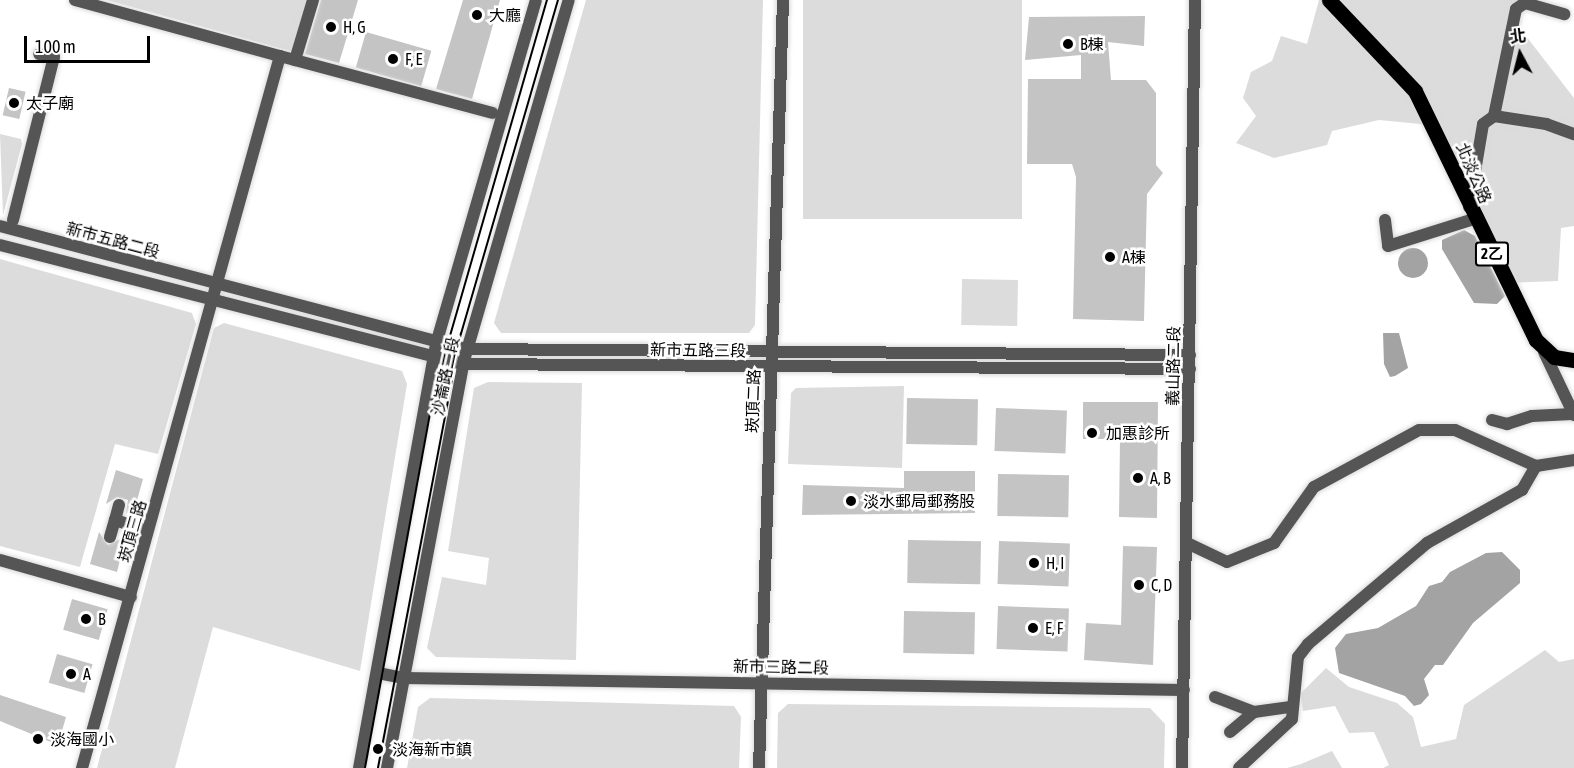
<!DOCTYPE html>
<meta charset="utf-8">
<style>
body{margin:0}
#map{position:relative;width:1574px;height:768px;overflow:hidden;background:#fff;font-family:"Asap Condensed","Noto Sans TC",sans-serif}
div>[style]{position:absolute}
.green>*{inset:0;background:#dcdcdc;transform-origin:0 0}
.water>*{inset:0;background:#a3a3a3}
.round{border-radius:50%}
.building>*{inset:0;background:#c4c4c4;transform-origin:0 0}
.roads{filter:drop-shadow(0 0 2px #dbdbdb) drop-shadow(0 0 2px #dbdbdb)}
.minor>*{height:12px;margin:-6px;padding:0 6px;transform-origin:6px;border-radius:6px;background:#555}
.major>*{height:15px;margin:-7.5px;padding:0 7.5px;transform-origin:7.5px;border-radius:7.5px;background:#000}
.tram>*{height:1.5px;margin:-0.75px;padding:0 0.75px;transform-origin:0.75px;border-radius:0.75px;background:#000}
.dots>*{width:16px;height:16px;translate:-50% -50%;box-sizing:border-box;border:3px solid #fff;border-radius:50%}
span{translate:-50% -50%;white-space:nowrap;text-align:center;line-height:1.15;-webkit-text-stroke:5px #fff;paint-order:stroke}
.shield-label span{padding:2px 4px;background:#fff;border:2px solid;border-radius:4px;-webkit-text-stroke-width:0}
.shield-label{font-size:15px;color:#000;font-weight:700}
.poi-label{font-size:16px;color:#000}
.left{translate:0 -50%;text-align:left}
.street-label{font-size:16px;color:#000}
.north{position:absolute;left:1490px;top:24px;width:60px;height:60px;-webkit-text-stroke:4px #fff;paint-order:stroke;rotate:353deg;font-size:16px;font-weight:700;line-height:24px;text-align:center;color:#000}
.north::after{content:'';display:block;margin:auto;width:21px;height:27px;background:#000;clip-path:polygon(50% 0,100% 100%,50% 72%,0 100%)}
.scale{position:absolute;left:24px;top:36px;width:126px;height:27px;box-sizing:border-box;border:3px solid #000;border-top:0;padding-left:8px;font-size:18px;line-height:21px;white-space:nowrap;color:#000;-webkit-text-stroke:4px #fff;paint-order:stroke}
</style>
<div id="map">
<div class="green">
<div style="clip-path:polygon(107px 0,310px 0,294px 52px)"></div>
<div style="clip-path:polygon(586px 0,763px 0,755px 325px,749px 333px,501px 333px,494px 323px)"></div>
<div style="left:803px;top:0;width:219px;height:219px"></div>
<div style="clip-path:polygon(1319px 0,1524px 0,1509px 14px,1574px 98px,1574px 226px,1561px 228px,1558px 281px,1503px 283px,1431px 125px,1379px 120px,1332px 131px,1327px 145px,1274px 158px,1236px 143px,1256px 116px,1243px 98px,1251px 72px,1272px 61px,1281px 36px,1307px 44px)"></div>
<div style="clip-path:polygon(0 134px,21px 139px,22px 144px,3px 215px)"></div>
<div style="clip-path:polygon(0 259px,192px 313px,196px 324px,158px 454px,115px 444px,80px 567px,0 546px)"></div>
<div style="left:962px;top:279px;width:56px;height:46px;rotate:1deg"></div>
<div style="clip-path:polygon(224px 323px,402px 371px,407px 384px,360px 671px,213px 627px,175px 768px,97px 768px,214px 328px)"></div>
<div style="clip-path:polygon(488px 382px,582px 383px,576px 660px,436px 657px,427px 648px,442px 577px,486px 585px,489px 558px,448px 551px,474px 388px)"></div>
<div style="clip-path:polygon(904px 386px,902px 468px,788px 464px,791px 393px,796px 388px)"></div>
<div style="clip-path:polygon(1545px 650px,1559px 662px,1574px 659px,1574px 768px,1383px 768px,1389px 765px,1374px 732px,1349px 733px,1335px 706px,1303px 711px,1300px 694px,1326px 668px,1349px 687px,1397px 703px,1413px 717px,1421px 747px,1456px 739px,1464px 705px)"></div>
<div style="clip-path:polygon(430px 698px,734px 706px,741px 717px,739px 768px,407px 768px,418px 707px)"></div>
<div style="clip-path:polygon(788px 704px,1150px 708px,1165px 724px,1164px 768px,777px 768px,778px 713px)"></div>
<div style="clip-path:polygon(1332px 751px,1342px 768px,1287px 768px,1301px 764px)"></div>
</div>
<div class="water">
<div style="clip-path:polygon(1464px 230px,1475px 236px,1505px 296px,1497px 304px,1474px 303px,1442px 249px,1442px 240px)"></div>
<div class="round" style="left:1398px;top:248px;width:30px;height:30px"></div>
<div style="clip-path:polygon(1383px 333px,1399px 333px,1408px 368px,1395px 376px,1390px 377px,1384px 364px)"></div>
<div style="clip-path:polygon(1502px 552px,1520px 570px,1520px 583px,1473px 623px,1443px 665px,1435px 665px,1424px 679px,1429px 695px,1421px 704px,1414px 706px,1405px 696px,1339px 673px,1335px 648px,1346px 634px,1378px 628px,1416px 606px,1429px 586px,1442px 582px,1450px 572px,1486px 553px)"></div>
</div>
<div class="building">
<div style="clip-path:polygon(321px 0,358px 0,339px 63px,305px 54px)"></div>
<div style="clip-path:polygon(463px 0,500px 0,472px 99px,436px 89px)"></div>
<div style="clip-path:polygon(1145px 16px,1144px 46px,1108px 42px,1111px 80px,1146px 80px,1156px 93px,1156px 165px,1163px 173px,1147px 194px,1144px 321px,1073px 319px,1076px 177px,1072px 164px,1027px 164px,1028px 79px,1081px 79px,1081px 55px,1025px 60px,1029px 17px)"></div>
<div style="left:366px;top:32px;width:68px;height:37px;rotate:16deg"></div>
<div style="left:9px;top:88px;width:17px;height:28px;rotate:13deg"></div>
<div style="left:907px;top:398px;width:71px;height:46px;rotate:1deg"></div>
<div style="clip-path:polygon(1083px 402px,1158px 402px,1157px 518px,1119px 517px,1120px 439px,1083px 439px)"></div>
<div style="left:996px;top:408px;width:71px;height:43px;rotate:2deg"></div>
<div style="clip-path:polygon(116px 470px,143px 479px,133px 515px,126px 513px,128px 500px,117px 497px,106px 504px)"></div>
<div style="clip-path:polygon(904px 471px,975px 471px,975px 513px,802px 515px,803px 485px,904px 488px)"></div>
<div style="left:998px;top:474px;width:71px;height:42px;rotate:1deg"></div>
<div style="clip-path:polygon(99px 532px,108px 545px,126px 536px,117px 572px,90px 564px)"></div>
<div style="left:908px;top:540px;width:73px;height:43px;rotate:1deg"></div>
<div style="left:999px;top:541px;width:71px;height:43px;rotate:2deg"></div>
<div style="clip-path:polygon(1123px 546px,1157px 547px,1153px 665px,1084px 660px,1086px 623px,1121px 625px)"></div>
<div style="left:72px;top:599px;width:37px;height:32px;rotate:16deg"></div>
<div style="left:998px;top:606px;width:71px;height:43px;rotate:2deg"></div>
<div style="left:904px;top:611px;width:71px;height:42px;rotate:1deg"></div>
<div style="left:57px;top:654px;width:37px;height:30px;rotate:16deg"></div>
<div style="clip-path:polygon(0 695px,66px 717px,58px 745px,0 721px)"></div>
</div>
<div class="roads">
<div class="minor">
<div style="left:75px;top:0;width:213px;rotate:15.3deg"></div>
<div style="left:280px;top:56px;width:739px;rotate:105.54deg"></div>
<div style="left:280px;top:56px;width:220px;rotate:15deg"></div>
<div style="left:295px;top:60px;width:63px;rotate:-73.3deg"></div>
<div style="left:1494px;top:116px;width:109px;rotate:-78.4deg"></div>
<div style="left:1516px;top:9px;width:11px;rotate:-34deg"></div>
<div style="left:1525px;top:3px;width:41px;rotate:15.8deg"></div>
<div style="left:1469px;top:207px;width:84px;rotate:-80.4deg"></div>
<div style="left:1483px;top:124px;width:14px;rotate:-36deg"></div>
<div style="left:1494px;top:116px;width:53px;rotate:8.7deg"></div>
<div style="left:1546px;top:124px;width:30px;rotate:20deg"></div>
<div style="left:13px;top:220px;width:168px;rotate:-75.9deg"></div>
<div style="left:54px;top:57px;width:15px;rotate:-169deg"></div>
<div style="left:1385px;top:220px;width:26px;rotate:83deg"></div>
<div style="left:1388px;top:246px;width:90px;rotate:-17.4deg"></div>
<div style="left:0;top:226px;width:483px;rotate:14.8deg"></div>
<div style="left:467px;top:349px;width:723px;rotate:0.48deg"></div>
<div style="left:0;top:245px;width:478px;rotate:14.4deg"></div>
<div style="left:463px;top:364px;width:727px;rotate:0.39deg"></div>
<div style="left:1544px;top:352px;width:70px;rotate:64.5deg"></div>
<div style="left:1492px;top:420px;width:16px;rotate:15deg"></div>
<div style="left:1507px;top:424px;width:26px;rotate:-18deg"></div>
<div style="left:1532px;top:416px;width:40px;rotate:-2.9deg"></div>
<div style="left:119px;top:505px;width:16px;rotate:105deg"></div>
<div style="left:115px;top:520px;width:26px;rotate:18deg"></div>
<div style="left:110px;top:537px;width:18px;rotate:-74deg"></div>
<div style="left:1187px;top:543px;width:44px;rotate:25.4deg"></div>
<div style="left:1227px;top:562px;width:51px;rotate:-22deg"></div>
<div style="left:1274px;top:543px;width:69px;rotate:-54.5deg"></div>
<div style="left:1314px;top:487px;width:119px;rotate:-28.5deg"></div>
<div style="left:1419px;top:430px;width:36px"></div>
<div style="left:1455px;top:430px;width:89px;rotate:24deg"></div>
<div style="left:1536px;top:466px;width:38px;rotate:-9deg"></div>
<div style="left:0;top:560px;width:136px;rotate:15.8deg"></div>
<div style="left:378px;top:673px;width:25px;rotate:11deg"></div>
<div style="left:403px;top:678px;width:781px;rotate:0.88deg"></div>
<div style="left:1215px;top:697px;width:42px;rotate:21deg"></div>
<div style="left:1254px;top:712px;width:37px;rotate:-8deg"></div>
<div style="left:1230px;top:732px;width:31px;rotate:-40deg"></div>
<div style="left:359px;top:768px;width:431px;rotate:-79.7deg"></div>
<div style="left:436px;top:344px;width:358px;rotate:-73.8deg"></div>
<div style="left:387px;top:768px;width:411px;rotate:-79.3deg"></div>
<div style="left:463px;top:364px;width:379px;rotate:-73.8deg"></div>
<div style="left:759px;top:768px;width:768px;rotate:-88.21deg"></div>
<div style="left:1182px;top:768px;width:768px;rotate:-89.03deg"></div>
<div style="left:1239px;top:768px;width:72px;rotate:-42.8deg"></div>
<div style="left:1292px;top:719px;width:62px;rotate:-84.5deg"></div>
<div style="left:1298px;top:657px;width:16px;rotate:-52deg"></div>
<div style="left:1308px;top:644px;width:156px;rotate:-40.3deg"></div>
<div style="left:1427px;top:543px;width:109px;rotate:-29.2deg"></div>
<div style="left:1522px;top:490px;width:28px;rotate:-60deg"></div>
</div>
<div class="major">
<div style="left:1329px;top:0;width:125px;rotate:46.6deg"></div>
<div style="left:1415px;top:91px;width:277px;rotate:64.1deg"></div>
<div style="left:1536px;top:340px;width:25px;rotate:43deg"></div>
<div style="left:1554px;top:357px;width:20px;rotate:9deg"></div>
</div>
</div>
<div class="tram">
<div style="left:365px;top:768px;width:386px;rotate:-79.6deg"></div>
<div style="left:435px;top:388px;width:404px;rotate:-73.9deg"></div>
<div style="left:378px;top:768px;width:442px;rotate:-79.2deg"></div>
<div style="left:461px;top:334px;width:348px;rotate:-73.8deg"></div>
</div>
<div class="dots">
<div style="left:477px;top:15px;background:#000"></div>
<div style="left:331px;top:27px;background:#000"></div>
<div style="left:1068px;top:44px;background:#000"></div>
<div style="left:393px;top:59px;background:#000"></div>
<div style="left:14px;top:103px;background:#000"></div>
<div style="left:1110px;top:257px;background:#000"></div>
<div style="left:1092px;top:433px;background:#000"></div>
<div style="left:1138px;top:478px;background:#000"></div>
<div style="left:851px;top:501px;background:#000"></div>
<div style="left:1034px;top:563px;background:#000"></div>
<div style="left:1139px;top:585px;background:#000"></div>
<div style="left:86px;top:619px;background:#000"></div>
<div style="left:1033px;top:628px;background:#000"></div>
<div style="left:71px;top:674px;background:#000"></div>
<div style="left:38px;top:739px;background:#000"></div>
<div style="left:378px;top:749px;background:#000"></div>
</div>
<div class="shield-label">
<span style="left:1492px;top:254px">2乙</span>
</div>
<div class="poi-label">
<span class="left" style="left:489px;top:15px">大廳</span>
<span class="left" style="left:343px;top:27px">H, G</span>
<span class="left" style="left:1080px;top:44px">B棟</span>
<span class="left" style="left:405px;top:59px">F, E</span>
<span class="left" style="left:26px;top:103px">太子廟</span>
<span class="left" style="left:1122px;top:257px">A棟</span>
<span class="left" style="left:1106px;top:433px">加惠診所</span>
<span class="left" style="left:1150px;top:478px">A, B</span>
<span class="left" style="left:863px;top:501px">淡水郵局郵務股</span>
<span class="left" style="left:1046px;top:563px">H, I</span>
<span class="left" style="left:1151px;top:585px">C, D</span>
<span class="left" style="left:98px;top:619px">B</span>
<span class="left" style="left:1045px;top:628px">E, F</span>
<span class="left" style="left:83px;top:674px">A</span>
<span class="left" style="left:50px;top:739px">淡海國小</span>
<span class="left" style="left:392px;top:749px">淡海新市鎮</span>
</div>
<div class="street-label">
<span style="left:1474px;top:173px;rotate:67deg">北淡公路</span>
<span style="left:113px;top:240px;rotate:15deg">新市五路二段</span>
<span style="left:698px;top:350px;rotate:1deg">新市五路三段</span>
<span style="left:1173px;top:366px;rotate:-89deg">義山路二段</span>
<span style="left:445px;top:376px;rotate:-78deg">沙崙路二段</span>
<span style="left:753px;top:401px;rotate:-88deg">崁頂二路</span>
<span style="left:132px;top:531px;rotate:-74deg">崁頂三路</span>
<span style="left:781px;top:667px;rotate:1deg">新市三路二段</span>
</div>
<div class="north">北</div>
<div class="scale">100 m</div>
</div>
